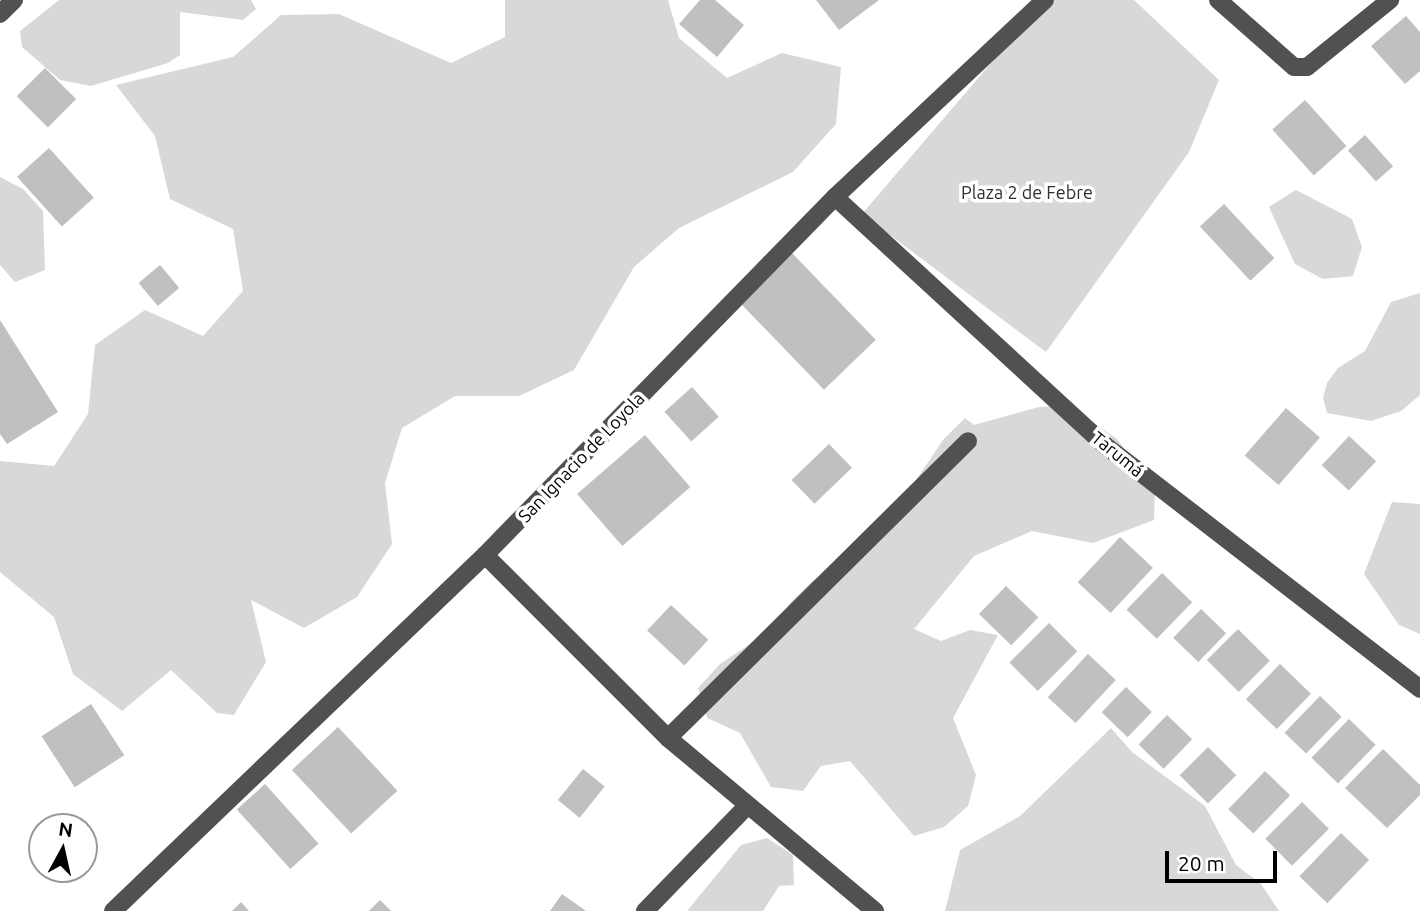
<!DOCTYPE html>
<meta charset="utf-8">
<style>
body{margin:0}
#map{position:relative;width:1420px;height:911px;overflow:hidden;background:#fff;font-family:Ubuntu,sans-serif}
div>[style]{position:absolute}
.green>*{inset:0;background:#d8d8d8}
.building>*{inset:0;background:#c0c0c0;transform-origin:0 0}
.minor>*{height:18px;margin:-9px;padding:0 9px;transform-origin:9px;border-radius:9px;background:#515151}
span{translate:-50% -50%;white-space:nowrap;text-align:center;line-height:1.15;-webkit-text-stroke:7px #fff;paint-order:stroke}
.park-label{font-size:18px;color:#2f2f2f}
.street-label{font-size:18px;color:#000}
.north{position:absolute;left:28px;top:813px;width:70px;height:70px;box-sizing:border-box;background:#fff;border:2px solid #999;border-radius:50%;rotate:8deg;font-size:19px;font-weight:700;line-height:28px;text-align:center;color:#000}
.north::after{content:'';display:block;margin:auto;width:24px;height:32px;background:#000;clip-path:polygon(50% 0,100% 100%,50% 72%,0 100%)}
.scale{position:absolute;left:1165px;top:851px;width:112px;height:32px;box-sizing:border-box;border:4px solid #000;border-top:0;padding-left:9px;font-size:21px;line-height:24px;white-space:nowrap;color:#000;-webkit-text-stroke:5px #fff;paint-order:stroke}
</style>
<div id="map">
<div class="green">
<div style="clip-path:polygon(59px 0,251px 0,256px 9px,243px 20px,180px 12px,180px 55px,168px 63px,91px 86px,60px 80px,22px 47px,20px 31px)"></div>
<div style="clip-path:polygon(505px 0,668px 0,679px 38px,727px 78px,782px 53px,841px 67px,836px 124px,793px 172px,679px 228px,634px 267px,574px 370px,519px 396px,455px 396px,402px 428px,385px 483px,392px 544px,357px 597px,304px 628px,251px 600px,266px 662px,234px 715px,217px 713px,171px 670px,122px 711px,73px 674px,54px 617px,0 572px,0 461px,54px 466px,88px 414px,95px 345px,145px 310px,203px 336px,243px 291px,233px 229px,170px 199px,155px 136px,116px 85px,233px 57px,281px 15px,339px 14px,451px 63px,505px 37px)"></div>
<div style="clip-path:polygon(1045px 0,1134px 0,1219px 80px,1189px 152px,1046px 352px,862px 214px)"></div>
<div style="clip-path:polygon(0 177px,23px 189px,43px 211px,45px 270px,15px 282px,0 265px)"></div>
<div style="clip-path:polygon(1296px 190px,1352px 219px,1362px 247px,1353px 276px,1323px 279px,1295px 264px,1269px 207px)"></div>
<div style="clip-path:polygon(1420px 293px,1420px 395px,1401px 411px,1371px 421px,1327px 413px,1323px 398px,1327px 383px,1338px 368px,1365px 351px,1391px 302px)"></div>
<div style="clip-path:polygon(1068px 405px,1117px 439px,1155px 490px,1154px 520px,1093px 543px,1032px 531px,974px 556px,914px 629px,941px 641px,970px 630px,998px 635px,953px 718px,976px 775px,968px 806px,944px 827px,914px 836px,850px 761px,821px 766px,803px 791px,771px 787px,740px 733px,707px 718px,698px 688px,720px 664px,771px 630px,789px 604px,813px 580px,841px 566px,890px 519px,943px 440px,965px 418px,974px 425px,1039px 407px)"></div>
<div style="clip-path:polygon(1392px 502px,1420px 504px,1420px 634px,1399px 625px,1364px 574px)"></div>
<div style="clip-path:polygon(1111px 728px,1132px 752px,1205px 806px,1236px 865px,1261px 884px,1279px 911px,945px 911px,960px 850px,1020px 816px)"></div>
<div style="clip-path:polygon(767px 838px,793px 855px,794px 885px,779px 886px,763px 911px,687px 911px,741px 845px)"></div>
</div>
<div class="building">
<div style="clip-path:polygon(700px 0,715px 0,744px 25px,717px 57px,679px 24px)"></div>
<div style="clip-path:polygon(816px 0,879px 0,839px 30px)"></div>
<div style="clip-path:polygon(1406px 16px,1420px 32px,1420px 71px,1405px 84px,1371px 46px)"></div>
<div style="left:45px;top:68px;width:44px;height:40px;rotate:45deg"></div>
<div style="left:1305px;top:100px;width:62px;height:44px;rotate:48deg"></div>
<div style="left:1365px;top:135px;width:42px;height:23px;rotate:48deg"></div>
<div style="left:49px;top:148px;width:67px;height:43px;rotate:48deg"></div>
<div style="left:1224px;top:204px;width:74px;height:33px;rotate:47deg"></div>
<div style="left:791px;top:252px;width:122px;height:72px;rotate:46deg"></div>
<div style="left:160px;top:265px;width:30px;height:28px;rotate:50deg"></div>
<div style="clip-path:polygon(0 320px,58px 412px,7px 444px,0 434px)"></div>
<div style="left:692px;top:387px;width:40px;height:37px;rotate:48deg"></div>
<div style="left:1286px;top:408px;width:45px;height:63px;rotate:41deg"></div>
<div style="left:645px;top:435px;width:69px;height:90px;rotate:49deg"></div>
<div style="left:1349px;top:436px;width:37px;height:40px;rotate:43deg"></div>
<div style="left:829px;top:444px;width:33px;height:52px;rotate:46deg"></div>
<div style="left:1120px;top:537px;width:45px;height:62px;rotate:43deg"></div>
<div style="left:1162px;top:573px;width:42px;height:51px;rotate:44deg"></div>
<div style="left:1006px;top:586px;width:45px;height:39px;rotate:44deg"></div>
<div style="left:671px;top:605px;width:51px;height:35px;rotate:43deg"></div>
<div style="left:1201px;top:609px;width:35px;height:40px;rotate:44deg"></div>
<div style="left:1049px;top:623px;width:40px;height:56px;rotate:45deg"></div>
<div style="left:1238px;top:629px;width:45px;height:44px;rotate:45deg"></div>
<div style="left:1088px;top:654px;width:38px;height:59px;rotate:43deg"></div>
<div style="left:1280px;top:664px;width:43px;height:49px;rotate:44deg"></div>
<div style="left:1126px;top:687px;width:36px;height:35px;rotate:44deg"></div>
<div style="left:1320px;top:696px;width:30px;height:51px;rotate:44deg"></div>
<div style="left:91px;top:704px;width:61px;height:59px;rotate:57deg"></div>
<div style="left:1167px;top:715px;width:35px;height:41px;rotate:44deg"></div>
<div style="left:1349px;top:719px;width:37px;height:54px;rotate:44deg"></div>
<div style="left:338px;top:727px;width:87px;height:63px;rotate:47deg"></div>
<div style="left:1208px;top:747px;width:40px;height:40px;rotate:45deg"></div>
<div style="clip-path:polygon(1383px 749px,1420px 785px,1420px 795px,1387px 828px,1345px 788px)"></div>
<div style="left:583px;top:769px;width:28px;height:40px;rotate:39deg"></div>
<div style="left:1265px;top:771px;width:35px;height:53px;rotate:44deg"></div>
<div style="left:265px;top:784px;width:80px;height:38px;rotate:48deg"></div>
<div style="left:1302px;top:802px;width:38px;height:52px;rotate:45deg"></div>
<div style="left:1341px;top:833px;width:39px;height:60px;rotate:44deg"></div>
<div style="clip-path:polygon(562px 894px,586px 911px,550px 911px)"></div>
<div style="clip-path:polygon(380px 900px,391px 911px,369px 911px)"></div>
<div style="clip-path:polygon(241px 902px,249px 911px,232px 911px)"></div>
</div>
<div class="minor">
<div style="left:1218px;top:0;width:101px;rotate:41.4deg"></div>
<div style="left:1294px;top:67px;width:13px"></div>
<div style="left:1307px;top:67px;width:107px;rotate:-38.9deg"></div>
<div style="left:0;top:14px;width:20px;rotate:-45deg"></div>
<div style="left:835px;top:197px;width:368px;rotate:42.6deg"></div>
<div style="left:1106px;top:446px;width:397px;rotate:37.7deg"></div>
<div style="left:485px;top:555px;width:259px;rotate:45deg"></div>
<div style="left:668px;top:738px;width:270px;rotate:39.9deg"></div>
<div style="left:668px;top:738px;width:422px;rotate:-44.7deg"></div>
<div style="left:113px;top:911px;width:515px;rotate:-43.74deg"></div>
<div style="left:485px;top:555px;width:501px;rotate:-45.65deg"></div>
<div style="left:835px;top:197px;width:288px;rotate:-43.2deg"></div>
<div style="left:645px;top:911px;width:146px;rotate:-45.8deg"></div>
</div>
<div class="park-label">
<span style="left:1027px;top:192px">Plaza 2 de Febre</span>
</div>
<div class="street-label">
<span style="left:1118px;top:454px;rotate:39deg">Tarumá</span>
<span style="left:581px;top:457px;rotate:-46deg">San Ignacio de Loyola</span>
</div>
<div class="north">N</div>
<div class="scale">20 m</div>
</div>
